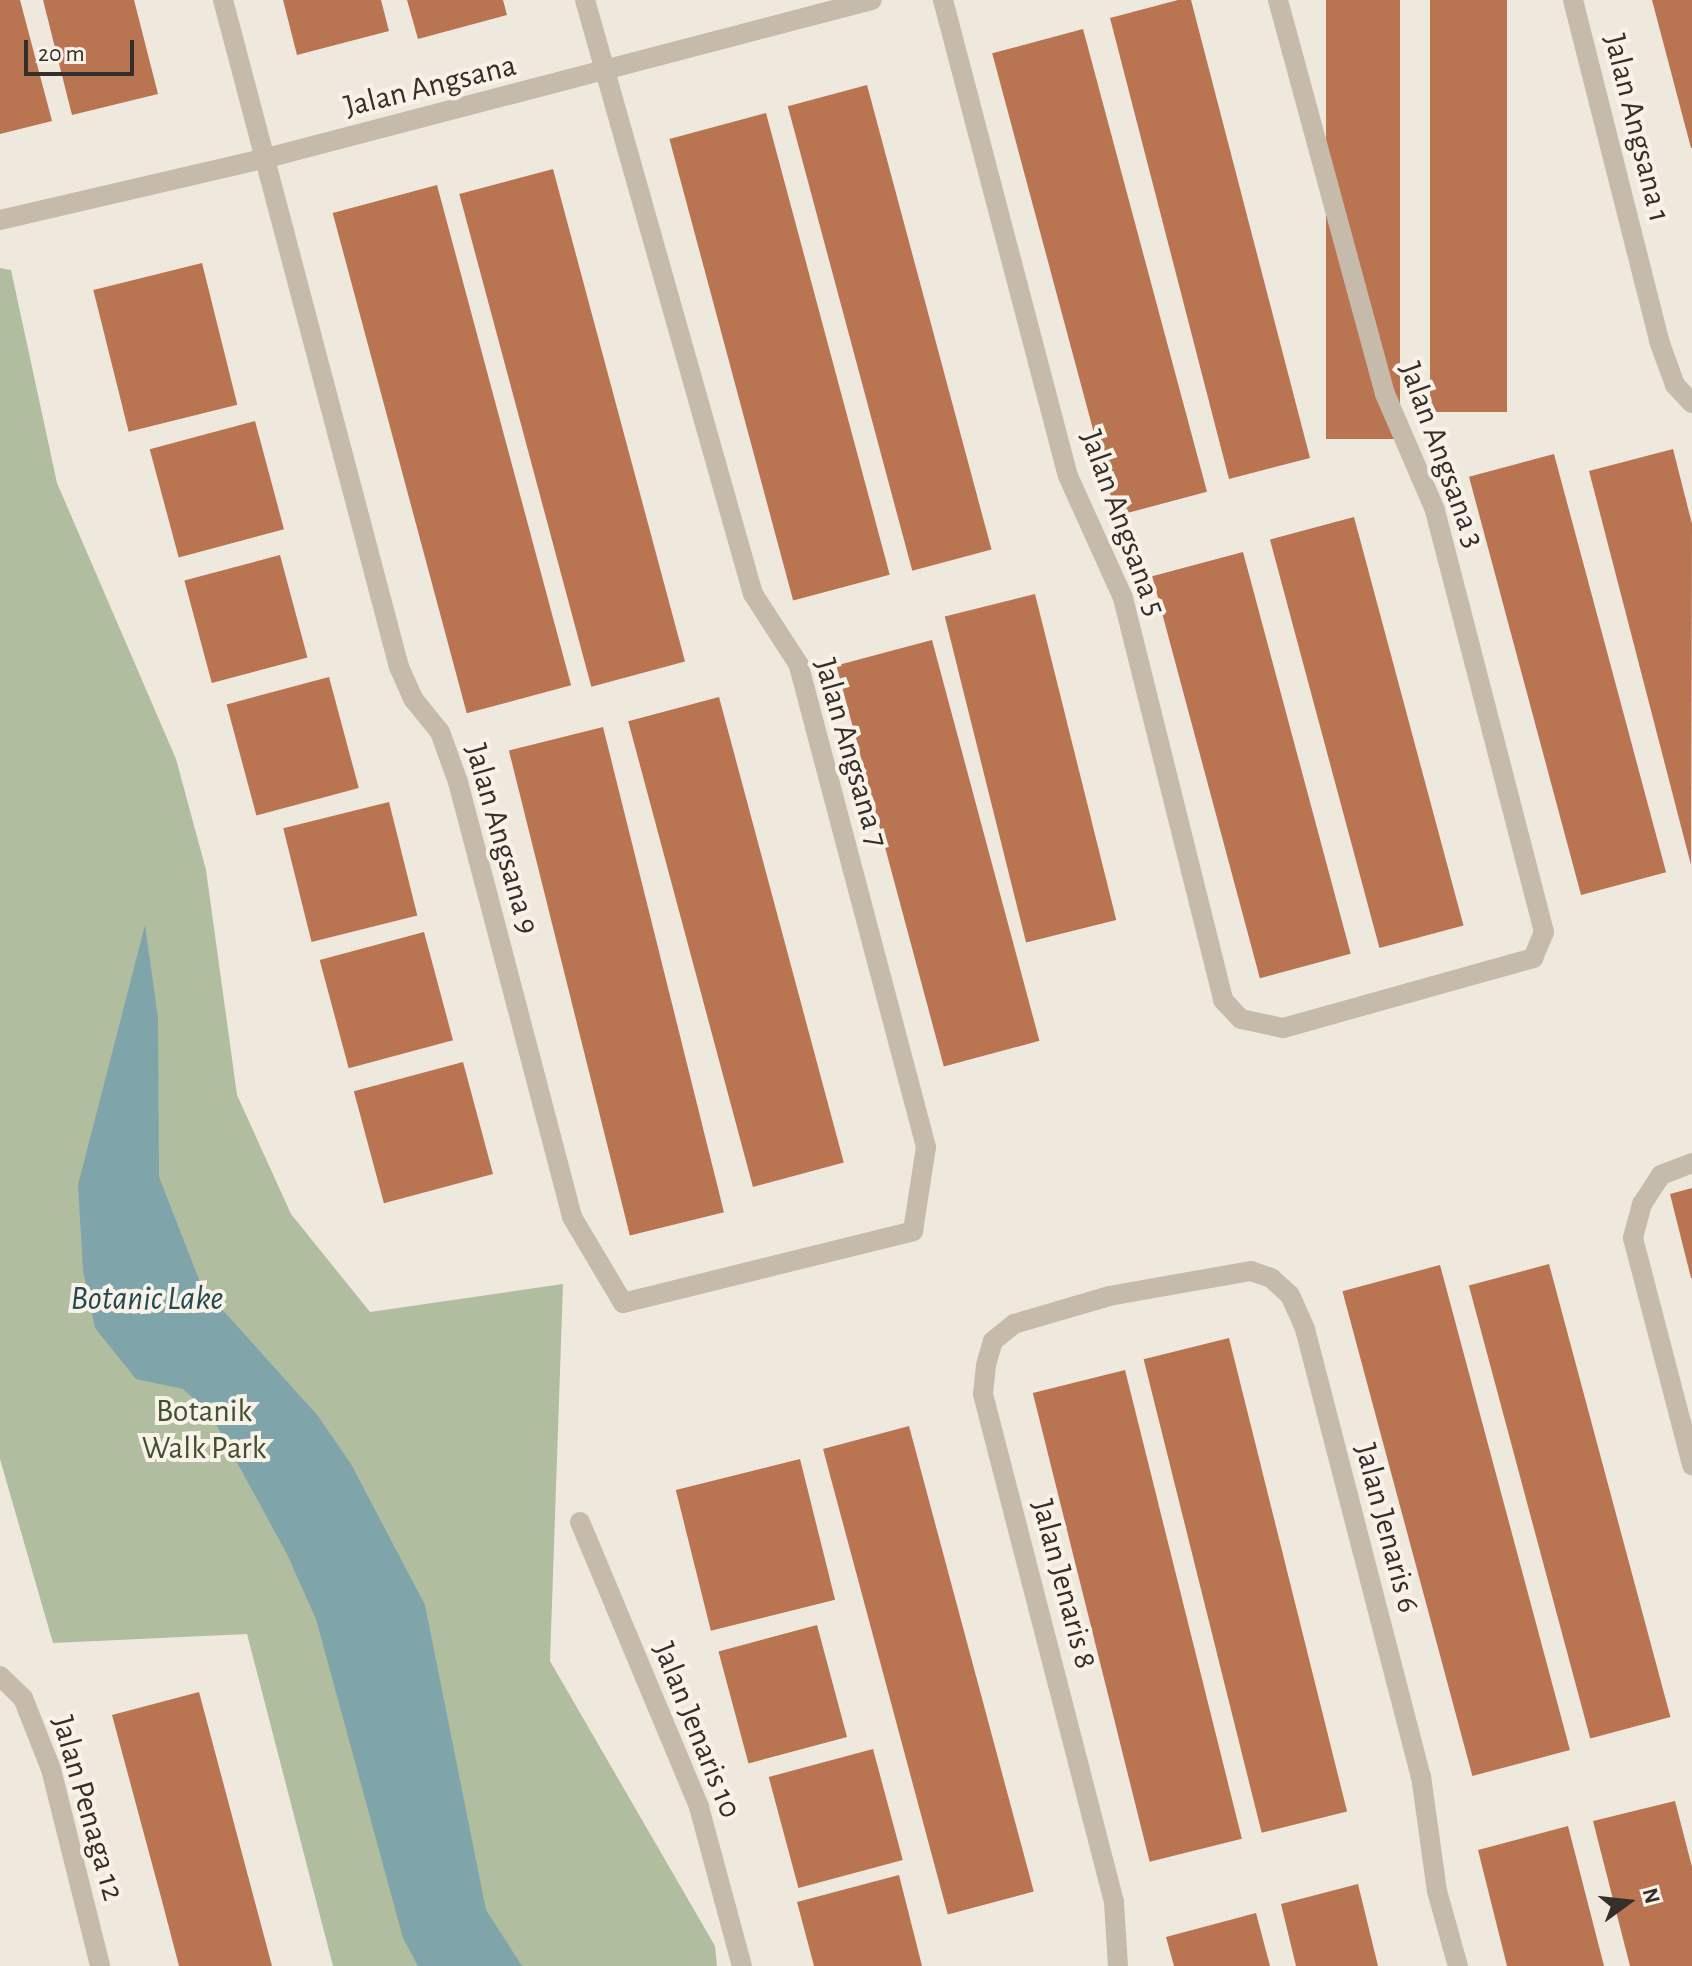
<!DOCTYPE html>
<style>
body{margin:0}
#map{position:relative;width:1692px;height:1966px;overflow:hidden;background:#efe8dd;font-family:"Alegreya Sans",sans-serif}
div>[style]{position:absolute}
.green>*{inset:0;background:#b0bd9f}
.water>*{inset:0;background:#7fa4a9}
.building>*{inset:0;background:#b97452;transform-origin:0 0}
.minor>*{height:20px;margin:-10px;padding:0 10px;transform-origin:10px;border-radius:10px;background:#c6baaa}
span{translate:-50% -50%;white-space:nowrap;text-align:center;line-height:1.15;-webkit-text-stroke:8px #f8f2e9;paint-order:stroke}
.street-label{font-size:32px;color:#352e29}
.park-label{font-size:32px;color:#41502f}
.water-label{font-size:34px;color:#234a52;font-style:italic}
.north{position:absolute;left:1588px;top:1862px;width:80px;height:80px;-webkit-text-stroke:6px #f8f2e9;paint-order:stroke;rotate:75deg;font-size:22px;font-weight:700;line-height:32px;text-align:center;color:#352e29}
.north::after{content:'';display:block;margin:auto;width:28px;height:36px;background:#352e29;clip-path:polygon(50% 0,100% 100%,50% 72%,0 100%)}
.scale{position:absolute;left:24px;top:40px;width:110px;height:36px;box-sizing:border-box;border:4px solid #352e29;border-top:0;padding-left:10px;font-size:24px;line-height:28px;white-space:nowrap;color:#352e29;-webkit-text-stroke:6px #f8f2e9;paint-order:stroke}
</style>
<div id="map">
<div class="green">
<div style="clip-path:polygon(0 268px,11px 270px,57px 483px,176px 759px,206px 870px,237px 1095px,291px 1214px,370px 1312px,563px 1284px,550px 1661px,715px 1946px,717px 1966px,333px 1966px,247px 1634px,53px 1643px,0 1459px)"></div>
</div>
<div class="water">
<div style="clip-path:polygon(145px 925px,158px 1018px,159px 1177px,202px 1287px,318px 1416px,351px 1464px,425px 1605px,486px 1910px,522px 1966px,418px 1966px,403px 1938px,316px 1619px,287px 1554px,210px 1413px,183px 1389px,136px 1379px,95px 1328px,83px 1270px,78px 1185px)"></div>
</div>
<div class="building">
<div style="clip-path:polygon(0 0,20px 0,52px 121px,0 134px)"></div>
<div style="clip-path:polygon(43px 0,134px 0,158px 94px,72px 115px)"></div>
<div style="clip-path:polygon(283px 0,381px 0,389px 31px,297px 55px)"></div>
<div style="clip-path:polygon(407px 0,503px 0,507px 15px,418px 39px)"></div>
<div style="clip-path:polygon(1178px 0,1191px 0,1310px 458px,1229px 479px,1110px 18px)"></div>
<div style="left:1326px;top:0;width:74px;height:439px"></div>
<div style="left:1430px;top:0;width:77px;height:412px"></div>
<div style="clip-path:polygon(1652px 0,1692px 0,1692px 148px,1691px 148px)"></div>
<div style="left:1083px;top:29px;width:479px;height:94px;rotate:75deg"></div>
<div style="left:867px;top:85px;width:481px;height:82px;rotate:75deg"></div>
<div style="left:766px;top:113px;width:478px;height:100px;rotate:75deg"></div>
<div style="left:553px;top:169px;width:510px;height:97px;rotate:75deg"></div>
<div style="left:437px;top:185px;width:518px;height:108px;rotate:75deg"></div>
<div style="left:202px;top:263px;width:146px;height:112px;rotate:76deg"></div>
<div style="left:255px;top:421px;width:112px;height:109px;rotate:75deg"></div>
<div style="clip-path:polygon(1673px 449px,1692px 524px,1691px 865px,1589px 471px)"></div>
<div style="left:1554px;top:454px;width:433px;height:88px;rotate:75deg"></div>
<div style="left:1354px;top:517px;width:423px;height:87px;rotate:75deg"></div>
<div style="left:1243px;top:552px;width:416px;height:94px;rotate:75deg"></div>
<div style="left:280px;top:555px;width:106px;height:99px;rotate:75deg"></div>
<div style="left:1035px;top:594px;width:336px;height:93px;rotate:76deg"></div>
<div style="left:932px;top:640px;width:415px;height:99px;rotate:75deg"></div>
<div style="left:329px;top:677px;width:115px;height:106px;rotate:75deg"></div>
<div style="left:719px;top:697px;width:482px;height:94px;rotate:75deg"></div>
<div style="left:603px;top:727px;width:500px;height:97px;rotate:76deg"></div>
<div style="left:389px;top:802px;width:117px;height:109px;rotate:76deg"></div>
<div style="left:424px;top:932px;width:112px;height:108px;rotate:75deg"></div>
<div style="left:463px;top:1062px;width:116px;height:113px;rotate:75deg"></div>
<div style="clip-path:polygon(1692px 1188px,1692px 1278px,1691px 1278px,1670px 1194px)"></div>
<div style="left:1549px;top:1264px;width:469px;height:83px;rotate:75deg"></div>
<div style="left:1440px;top:1265px;width:502px;height:101px;rotate:75deg"></div>
<div style="left:1229px;top:1338px;width:488px;height:88px;rotate:76deg"></div>
<div style="left:1125px;top:1370px;width:483px;height:95px;rotate:76deg"></div>
<div style="left:909px;top:1426px;width:482px;height:89px;rotate:75deg"></div>
<div style="left:800px;top:1459px;width:145px;height:128px;rotate:76deg"></div>
<div style="left:817px;top:1625px;width:116px;height:102px;rotate:75deg"></div>
<div style="clip-path:polygon(199px 1692px,268px 1951px,272px 1966px,179px 1966px,162px 1901px,112px 1715px)"></div>
<div style="left:873px;top:1749px;width:115px;height:108px;rotate:75deg"></div>
<div style="clip-path:polygon(1675px 1801px,1692px 1867px,1692px 1966px,1630px 1966px,1593px 1821px)"></div>
<div style="clip-path:polygon(1568px 1826px,1604px 1966px,1507px 1966px,1478px 1850px)"></div>
<div style="clip-path:polygon(899px 1875px,922px 1966px,814px 1966px,797px 1902px)"></div>
<div style="clip-path:polygon(1358px 1884px,1378px 1966px,1296px 1966px,1281px 1904px)"></div>
<div style="clip-path:polygon(1256px 1913px,1270px 1966px,1174px 1966px,1166px 1937px)"></div>
</div>
<div class="minor">
<div style="left:223px;top:0;width:690px;rotate:75.22deg"></div>
<div style="left:399px;top:667px;width:36px;rotate:66deg"></div>
<div style="left:414px;top:700px;width:41px;rotate:50.9deg"></div>
<div style="left:440px;top:732px;width:53px;rotate:70.2deg"></div>
<div style="left:458px;top:782px;width:450px;rotate:75.3deg"></div>
<div style="left:572px;top:1217px;width:100px;rotate:59.3deg"></div>
<div style="left:623px;top:1303px;width:299px;rotate:-13.9deg"></div>
<div style="left:913px;top:1231px;width:85px;rotate:-81.2deg"></div>
<div style="left:926px;top:1147px;width:498px;rotate:-104.8deg"></div>
<div style="left:799px;top:665px;width:85px;rotate:-122.9deg"></div>
<div style="left:753px;top:594px;width:617px;rotate:-105.79deg"></div>
<div style="left:943px;top:0;width:492px;rotate:75.3deg"></div>
<div style="left:1068px;top:476px;width:134px;rotate:65.7deg"></div>
<div style="left:1123px;top:598px;width:414px;rotate:76deg"></div>
<div style="left:1223px;top:1000px;width:26px;rotate:47deg"></div>
<div style="left:1241px;top:1019px;width:43px;rotate:12.1deg"></div>
<div style="left:1283px;top:1028px;width:260px;rotate:-15.6deg"></div>
<div style="left:1533px;top:958px;width:28px;rotate:-67deg"></div>
<div style="left:1544px;top:932px;width:436px;rotate:-104.5deg"></div>
<div style="left:1435px;top:510px;width:126px;rotate:-113.3deg"></div>
<div style="left:1385px;top:394px;width:408px;rotate:-105.2deg"></div>
<div style="left:1573px;top:0;width:352px;rotate:75.8deg"></div>
<div style="left:1659px;top:341px;width:47px;rotate:70deg"></div>
<div style="left:1675px;top:385px;width:25px;rotate:47deg"></div>
<div style="left:0;top:220px;width:270px;rotate:-13.1deg"></div>
<div style="left:263px;top:159px;width:629px;rotate:-14.63deg"></div>
<div style="left:1692px;top:1163px;width:33px;rotate:159deg"></div>
<div style="left:1661px;top:1175px;width:35px;rotate:123deg"></div>
<div style="left:1642px;top:1204px;width:35px;rotate:105deg"></div>
<div style="left:1633px;top:1238px;width:235px;rotate:75.4deg"></div>
<div style="left:580px;top:1522px;width:309px;rotate:67.3deg"></div>
<div style="left:699px;top:1807px;width:165px;rotate:74.9deg"></div>
<div style="left:0;top:1676px;width:32px;rotate:44deg"></div>
<div style="left:23px;top:1698px;width:76px;rotate:68.5deg"></div>
<div style="left:51px;top:1769px;width:203px;rotate:76deg"></div>
<div style="left:1118px;top:1966px;width:64px;rotate:-93.6deg"></div>
<div style="left:1114px;top:1902px;width:525px;rotate:-104.46deg"></div>
<div style="left:983px;top:1394px;width:29px;rotate:-84deg"></div>
<div style="left:986px;top:1365px;width:25px;rotate:-74deg"></div>
<div style="left:993px;top:1341px;width:27px;rotate:-39deg"></div>
<div style="left:1014px;top:1324px;width:99px;rotate:-16.4deg"></div>
<div style="left:1109px;top:1296px;width:144px;rotate:-10deg"></div>
<div style="left:1251px;top:1271px;width:21px;rotate:19deg"></div>
<div style="left:1271px;top:1278px;width:25px;rotate:42deg"></div>
<div style="left:1290px;top:1295px;width:37px;rotate:66deg"></div>
<div style="left:1305px;top:1329px;width:462px;rotate:75.5deg"></div>
<div style="left:1421px;top:1776px;width:116px;rotate:82.1deg"></div>
<div style="left:1437px;top:1891px;width:78px;rotate:74.4deg"></div>
</div>
<div class="street-label">
<span style="left:430px;top:86px;rotate:-14deg">Jalan Angsana</span>
<span style="left:1637px;top:128px;rotate:76deg">Jalan Angsana 1</span>
<span style="left:1442px;top:455px;rotate:70deg">Jalan Angsana 3</span>
<span style="left:1123px;top:523px;rotate:70deg">Jalan Angsana 5</span>
<span style="left:851px;top:753px;rotate:74deg">Jalan Angsana 7</span>
<span style="left:502px;top:839px;rotate:74deg">Jalan Angsana 9</span>
<span style="left:1387px;top:1528px;rotate:75deg">Jalan Jenaris 6</span>
<span style="left:1064px;top:1584px;rotate:75deg">Jalan Jenaris 8</span>
<span style="left:697px;top:1730px;rotate:68deg">Jalan Jenaris 10</span>
<span style="left:88px;top:1808px;rotate:74deg">Jalan Penaga 12</span>
</div>
<div class="park-label">
<span style="left:204px;top:1430px">Botanik<br>Walk Park</span>
</div>
<div class="water-label">
<span style="left:147px;top:1300px">Botanic Lake</span>
</div>
<div class="north">N</div>
<div class="scale">20 m</div>
</div>
